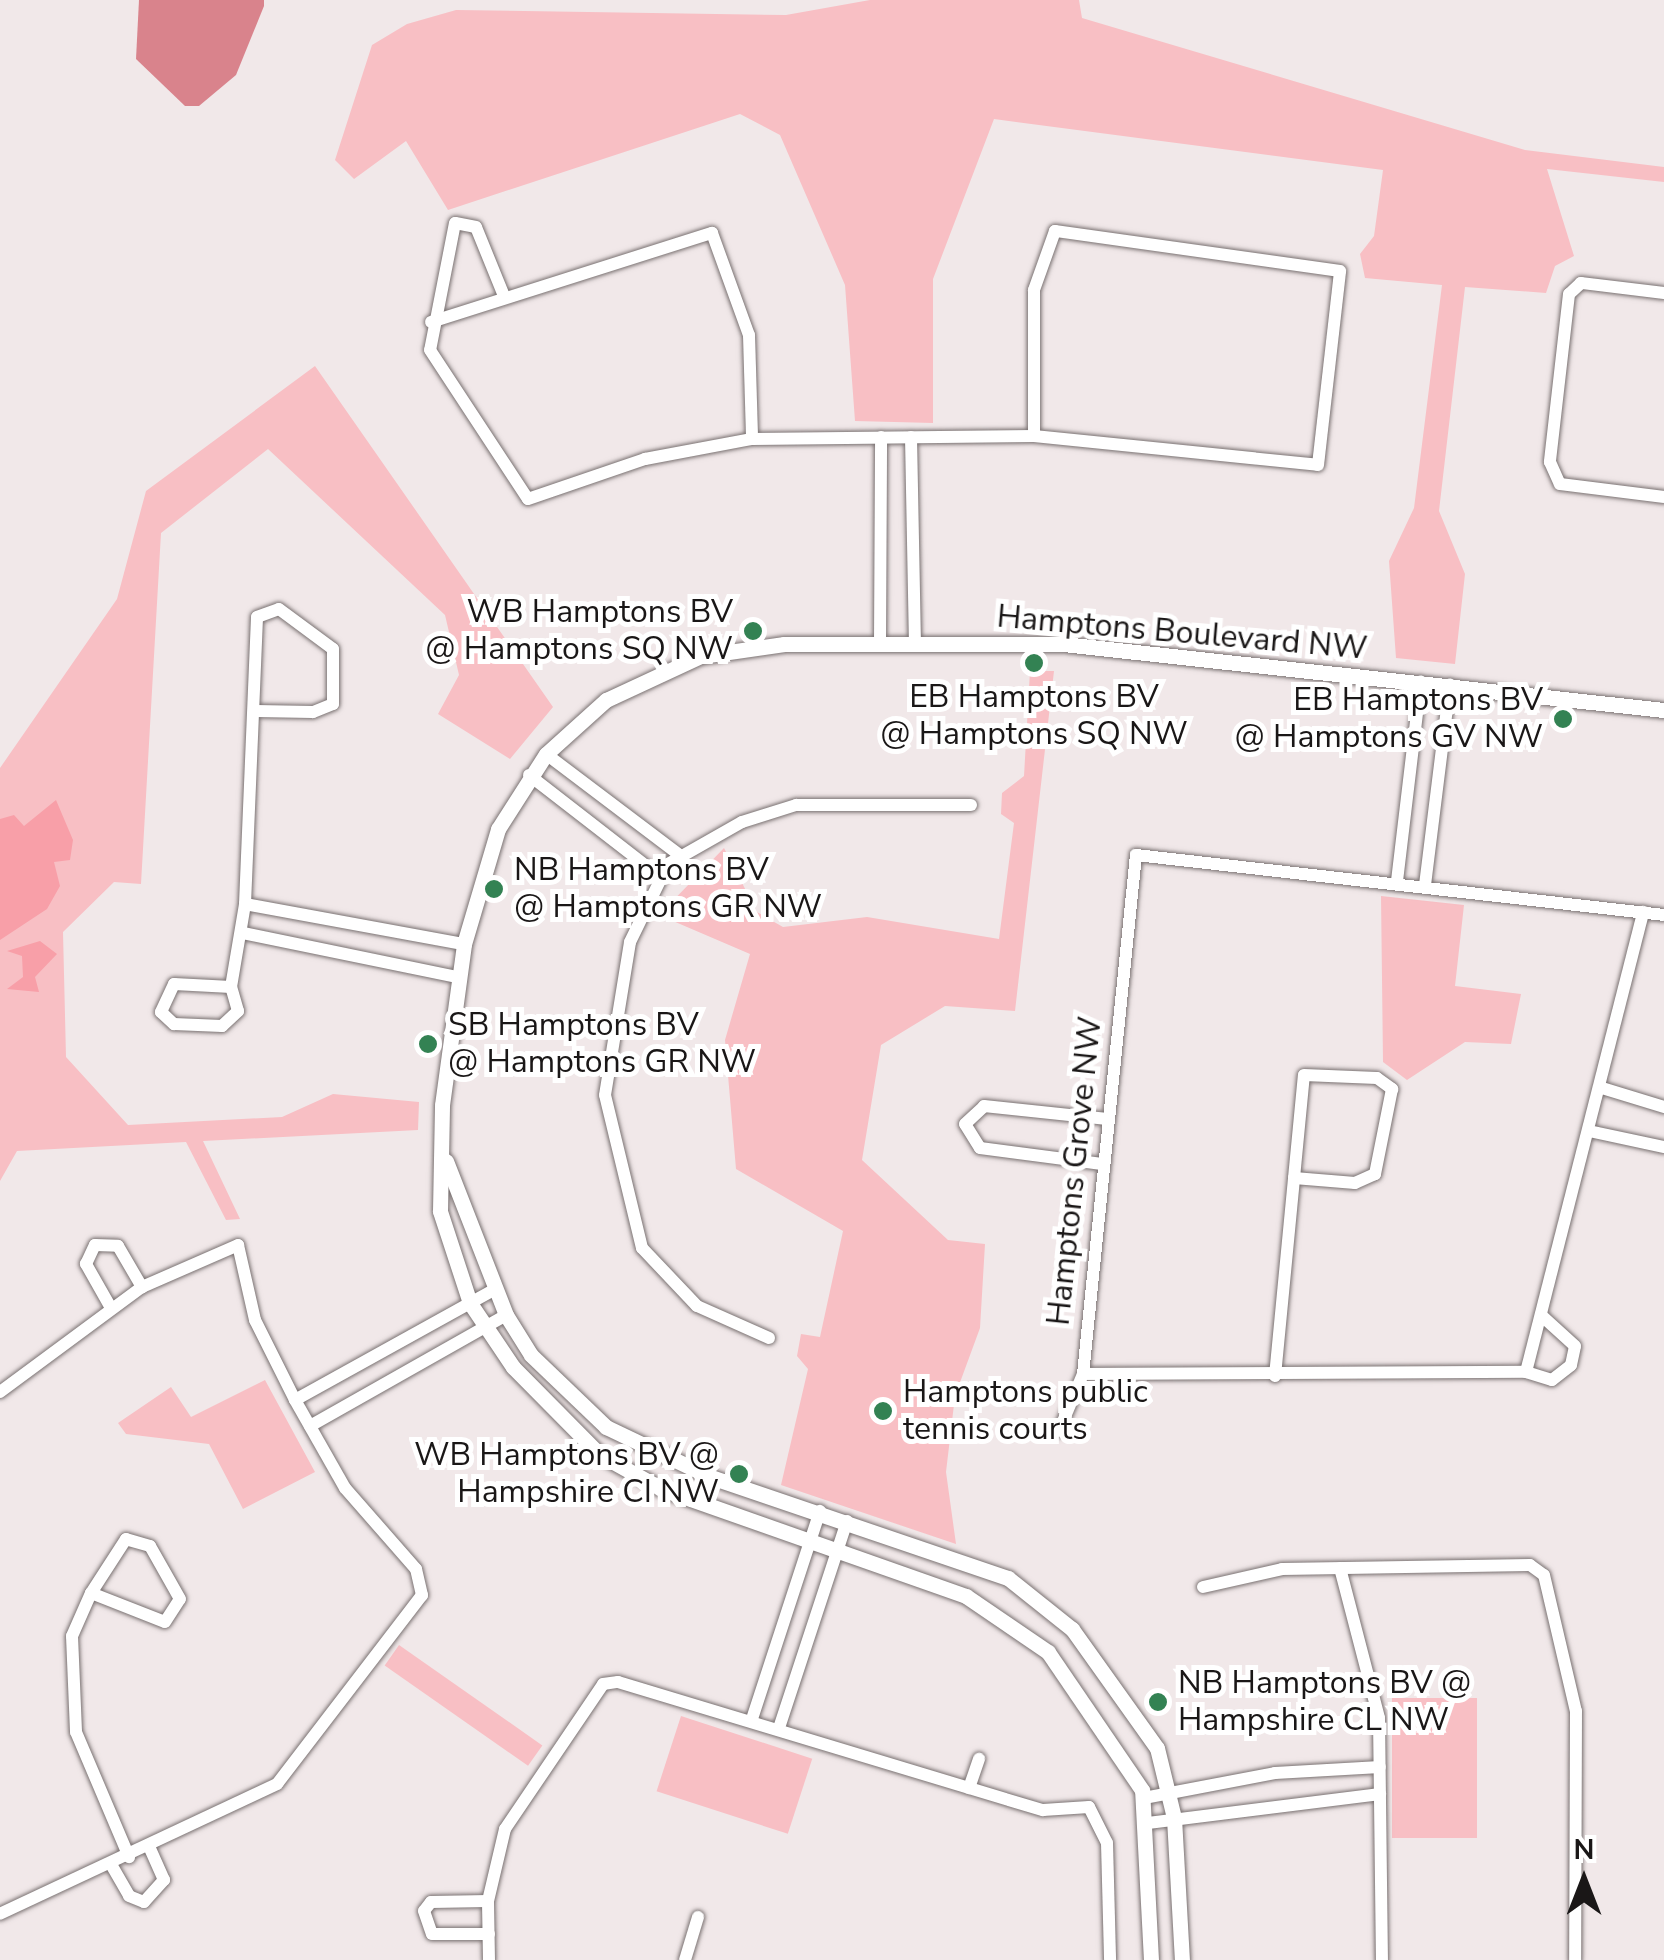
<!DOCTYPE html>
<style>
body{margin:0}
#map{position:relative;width:1664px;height:1960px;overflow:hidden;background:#f1e8e9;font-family:"Nunito Sans",sans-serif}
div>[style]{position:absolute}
.green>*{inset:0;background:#f8bfc4;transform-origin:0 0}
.forest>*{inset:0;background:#f89fa8}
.water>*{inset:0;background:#d9838c}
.roads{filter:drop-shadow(0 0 2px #797171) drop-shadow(0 0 2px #797171)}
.minor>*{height:12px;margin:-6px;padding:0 6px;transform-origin:6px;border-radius:6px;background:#fff}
.tertiary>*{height:15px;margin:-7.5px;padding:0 7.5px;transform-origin:7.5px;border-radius:7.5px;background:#fff}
.dots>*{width:28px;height:28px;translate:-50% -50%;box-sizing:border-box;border:5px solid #fff;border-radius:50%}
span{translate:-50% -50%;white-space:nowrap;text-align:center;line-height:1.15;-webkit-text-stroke:10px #fff;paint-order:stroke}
.poi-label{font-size:32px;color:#1a1717}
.right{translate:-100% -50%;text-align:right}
.left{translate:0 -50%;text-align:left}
.street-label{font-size:32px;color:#1a1717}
.north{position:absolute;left:1534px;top:1830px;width:100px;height:100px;-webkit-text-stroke:8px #fff;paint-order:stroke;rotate:0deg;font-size:28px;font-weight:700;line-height:40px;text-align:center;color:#1a1717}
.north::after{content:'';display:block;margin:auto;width:35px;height:45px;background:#1a1717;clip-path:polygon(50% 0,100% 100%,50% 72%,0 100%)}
</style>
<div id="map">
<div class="green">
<div style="clip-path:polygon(870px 0,1079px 0,1082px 18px,1525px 150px,1664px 167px,1664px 182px,1547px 169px,1574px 256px,1555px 266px,1546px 293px,1465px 287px,1439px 511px,1465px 574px,1455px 664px,1396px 658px,1389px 561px,1414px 508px,1442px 285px,1365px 278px,1360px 254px,1374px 236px,1383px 170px,994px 119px,933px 279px,933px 423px,855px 421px,845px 285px,780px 135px,740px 114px,448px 210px,406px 141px,354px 179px,335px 160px,372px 45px,407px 24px,456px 10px,786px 15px)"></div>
<div style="clip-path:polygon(315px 366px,553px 707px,510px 759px,438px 714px,459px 675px,445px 615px,268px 449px,161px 533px,141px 884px,114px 882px,63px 932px,66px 1057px,128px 1125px,282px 1117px,333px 1094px,419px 1102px,418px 1130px,203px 1141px,240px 1219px,226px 1220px,186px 1142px,17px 1151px,0 1181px,0 768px,117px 599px,146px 491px)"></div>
<div style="clip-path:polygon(1030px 671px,1054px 671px,1015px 1011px,945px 1006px,881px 1045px,862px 1160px,948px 1240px,985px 1244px,980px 1328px,955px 1396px,946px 1472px,956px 1544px,781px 1485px,808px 1369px,797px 1356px,801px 1334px,820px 1337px,843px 1231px,736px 1169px,725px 1040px,750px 954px,659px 915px,724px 848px,757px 912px,783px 927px,867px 917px,999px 939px,1014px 823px,1001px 814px,1002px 793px,1024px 776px)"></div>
<div style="clip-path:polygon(1381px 896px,1464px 905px,1455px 986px,1521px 994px,1511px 1044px,1465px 1042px,1407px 1080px,1383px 1062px)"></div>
<div style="clip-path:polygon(265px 1380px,315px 1472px,243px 1509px,209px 1444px,126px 1434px,118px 1423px,171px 1387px,191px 1417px)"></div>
<div style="left:399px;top:1645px;width:175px;height:25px;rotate:35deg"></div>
<div style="left:1392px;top:1698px;width:85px;height:140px"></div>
<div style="left:681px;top:1716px;width:138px;height:79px;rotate:18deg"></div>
</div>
<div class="forest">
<div style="clip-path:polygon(56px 800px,73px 840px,70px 860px,54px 862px,60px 886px,47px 909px,0 940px,0 819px,14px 815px,24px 826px)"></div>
<div style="clip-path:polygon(40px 941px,57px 954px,35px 977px,39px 992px,7px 989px,23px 977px,22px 956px,7px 951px)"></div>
</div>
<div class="water">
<div style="clip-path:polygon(139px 0,264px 0,264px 6px,236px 75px,199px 106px,185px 106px,136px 59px)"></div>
</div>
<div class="roads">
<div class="minor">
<div style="left:1664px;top:293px;width:84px;rotate:-173.1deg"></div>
<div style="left:1581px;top:283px;width:16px;rotate:137deg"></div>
<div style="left:1569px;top:294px;width:169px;rotate:96.5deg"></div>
<div style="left:1550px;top:462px;width:24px;rotate:66deg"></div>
<div style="left:1560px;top:484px;width:105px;rotate:7.1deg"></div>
<div style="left:504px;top:296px;width:74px;rotate:-112.1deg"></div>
<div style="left:476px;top:227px;width:21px;rotate:-169deg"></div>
<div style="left:455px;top:223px;width:129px;rotate:101.1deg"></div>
<div style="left:430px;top:350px;width:178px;rotate:56.7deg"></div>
<div style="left:528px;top:499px;width:124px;rotate:-18.9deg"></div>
<div style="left:645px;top:459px;width:109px;rotate:-10.6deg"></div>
<div style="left:752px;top:439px;width:282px;rotate:-0.6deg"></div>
<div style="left:1034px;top:436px;width:285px;rotate:5.8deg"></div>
<div style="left:1318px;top:465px;width:195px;rotate:-83.5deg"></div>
<div style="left:1340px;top:271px;width:288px;rotate:-172deg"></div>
<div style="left:1055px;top:231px;width:63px;rotate:109.6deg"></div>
<div style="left:1034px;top:290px;width:146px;rotate:90deg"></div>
<div style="left:431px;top:322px;width:295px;rotate:-17.6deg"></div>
<div style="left:712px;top:233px;width:109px;rotate:70.1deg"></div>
<div style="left:749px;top:335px;width:104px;rotate:88.3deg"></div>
<div style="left:911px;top:437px;width:206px;rotate:88.9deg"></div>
<div style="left:880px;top:644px;width:207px;rotate:-89.7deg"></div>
<div style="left:546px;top:754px;width:166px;rotate:37.1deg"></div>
<div style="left:529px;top:775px;width:165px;rotate:37.8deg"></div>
<div style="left:1397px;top:881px;width:201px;rotate:-83.2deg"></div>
<div style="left:1425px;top:885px;width:202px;rotate:-82.9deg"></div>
<div style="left:245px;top:904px;width:223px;rotate:10.4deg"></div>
<div style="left:243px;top:933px;width:219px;rotate:11.6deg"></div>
<div style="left:231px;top:987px;width:57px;rotate:-177deg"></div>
<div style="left:174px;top:984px;width:31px;rotate:115deg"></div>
<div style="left:161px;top:1012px;width:18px;rotate:43deg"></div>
<div style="left:174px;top:1024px;width:48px;rotate:2.4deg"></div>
<div style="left:222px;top:1026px;width:22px;rotate:-43deg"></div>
<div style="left:238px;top:1011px;width:25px;rotate:-106deg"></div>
<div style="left:231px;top:987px;width:84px;rotate:-80.4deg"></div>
<div style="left:245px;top:904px;width:287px;rotate:-87.6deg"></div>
<div style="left:257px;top:617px;width:23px;rotate:-20deg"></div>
<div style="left:279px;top:609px;width:67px;rotate:36.5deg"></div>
<div style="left:333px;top:649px;width:55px;rotate:90deg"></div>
<div style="left:333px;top:704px;width:22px;rotate:158deg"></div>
<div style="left:313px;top:712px;width:57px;rotate:-179deg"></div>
<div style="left:1602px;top:1088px;width:65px;rotate:17deg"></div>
<div style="left:1589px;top:1131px;width:77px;rotate:12deg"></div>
<div style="left:1102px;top:1164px;width:123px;rotate:-172.5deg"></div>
<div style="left:980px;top:1148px;width:28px;rotate:-122deg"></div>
<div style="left:965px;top:1124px;width:26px;rotate:-43deg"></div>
<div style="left:984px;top:1106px;width:124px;rotate:6deg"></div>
<div style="left:111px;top:1308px;width:51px;rotate:-119.6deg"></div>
<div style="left:86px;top:1264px;width:21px;rotate:-65deg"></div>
<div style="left:95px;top:1245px;width:23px;rotate:2deg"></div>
<div style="left:118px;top:1246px;width:48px;rotate:59.7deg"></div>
<div style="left:769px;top:1338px;width:79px;rotate:-156deg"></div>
<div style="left:697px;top:1306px;width:80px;rotate:-133.5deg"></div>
<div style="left:642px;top:1248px;width:157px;rotate:-103.6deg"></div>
<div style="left:605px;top:1095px;width:155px;rotate:-80.7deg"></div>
<div style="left:630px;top:942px;width:87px;rotate:-64deg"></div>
<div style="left:668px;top:864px;width:85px;rotate:-29.6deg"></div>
<div style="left:742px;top:822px;width:57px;rotate:-17.5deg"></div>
<div style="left:796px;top:805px;width:175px"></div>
<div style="left:1526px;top:1372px;width:27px;rotate:17deg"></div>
<div style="left:1552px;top:1380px;width:24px;rotate:-38deg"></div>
<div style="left:1571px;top:1365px;width:19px;rotate:-78deg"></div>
<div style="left:1575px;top:1346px;width:45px;rotate:-137.7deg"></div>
<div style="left:1083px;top:1374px;width:443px;rotate:-0.3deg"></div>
<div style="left:1526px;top:1372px;width:475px;rotate:-75.7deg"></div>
<div style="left:1275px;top:1376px;width:199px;rotate:-84.5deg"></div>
<div style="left:1294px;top:1178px;width:103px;rotate:-84.5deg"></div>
<div style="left:1304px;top:1075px;width:73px;rotate:2.4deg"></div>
<div style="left:1377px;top:1078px;width:19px;rotate:36deg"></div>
<div style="left:1392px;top:1089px;width:87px;rotate:101.3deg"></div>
<div style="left:1375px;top:1174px;width:22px;rotate:156deg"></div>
<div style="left:1355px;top:1183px;width:61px;rotate:-175.3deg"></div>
<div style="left:0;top:1392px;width:177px;rotate:-36.5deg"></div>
<div style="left:142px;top:1287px;width:105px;rotate:-23.6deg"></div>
<div style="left:238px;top:1245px;width:77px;rotate:77.2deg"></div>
<div style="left:255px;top:1320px;width:89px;rotate:63.4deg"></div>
<div style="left:295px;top:1400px;width:101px;rotate:60.4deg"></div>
<div style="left:345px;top:1488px;width:108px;rotate:48.8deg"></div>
<div style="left:416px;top:1569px;width:27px;rotate:77deg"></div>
<div style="left:422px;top:1595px;width:238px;rotate:127.5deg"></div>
<div style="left:277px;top:1784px;width:306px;rotate:154.9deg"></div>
<div style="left:295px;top:1400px;width:225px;rotate:-29deg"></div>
<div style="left:310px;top:1426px;width:225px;rotate:-29.5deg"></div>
<div style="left:1059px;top:1431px;width:62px;rotate:-67.2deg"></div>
<div style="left:1083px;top:1374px;width:522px;rotate:-84.17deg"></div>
<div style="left:1136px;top:855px;width:531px;rotate:6.48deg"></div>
<div style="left:1340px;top:1568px;width:155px;rotate:75.4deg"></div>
<div style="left:1379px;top:1718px;width:242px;rotate:89.3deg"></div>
<div style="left:1203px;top:1587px;width:81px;rotate:-12.8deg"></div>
<div style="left:1282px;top:1569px;width:248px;rotate:-0.9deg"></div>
<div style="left:1530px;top:1565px;width:17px;rotate:36deg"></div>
<div style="left:1544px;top:1575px;width:140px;rotate:76.8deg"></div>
<div style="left:1576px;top:1711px;width:249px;rotate:90.2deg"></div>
<div style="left:91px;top:1593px;width:79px;rotate:21.4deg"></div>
<div style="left:165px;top:1622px;width:27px;rotate:-57deg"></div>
<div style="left:180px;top:1599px;width:61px;rotate:-119.5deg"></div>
<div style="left:150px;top:1546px;width:25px;rotate:-164deg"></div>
<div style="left:126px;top:1539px;width:64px;rotate:122.9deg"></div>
<div style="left:91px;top:1593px;width:47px;rotate:113.8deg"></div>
<div style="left:72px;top:1636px;width:96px;rotate:87.6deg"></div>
<div style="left:76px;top:1732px;width:136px;rotate:67deg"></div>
<div style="left:752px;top:1719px;width:219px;rotate:-71.9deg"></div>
<div style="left:779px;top:1728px;width:218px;rotate:-71.8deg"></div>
<div style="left:969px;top:1788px;width:31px;rotate:-71deg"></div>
<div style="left:1144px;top:1798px;width:133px;rotate:-10.8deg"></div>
<div style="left:1275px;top:1773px;width:105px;rotate:-3.3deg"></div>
<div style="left:1148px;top:1823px;width:234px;rotate:-7.1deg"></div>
<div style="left:112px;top:1866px;width:34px;rotate:60deg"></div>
<div style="left:129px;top:1896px;width:16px;rotate:22deg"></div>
<div style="left:144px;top:1902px;width:30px;rotate:-48deg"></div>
<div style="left:164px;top:1880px;width:35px;rotate:-114deg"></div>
<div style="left:488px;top:1901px;width:57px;rotate:179deg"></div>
<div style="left:431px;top:1902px;width:11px;rotate:128deg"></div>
<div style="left:424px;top:1911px;width:24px;rotate:71deg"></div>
<div style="left:432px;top:1934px;width:57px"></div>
<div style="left:489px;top:1960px;width:59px;rotate:-91deg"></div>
<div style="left:488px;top:1901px;width:74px;rotate:-76.7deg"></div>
<div style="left:505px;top:1829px;width:175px;rotate:-55.9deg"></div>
<div style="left:603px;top:1684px;width:15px;rotate:-8deg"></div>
<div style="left:618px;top:1682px;width:444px;rotate:16.8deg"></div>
<div style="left:1043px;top:1810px;width:46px;rotate:-3.7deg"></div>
<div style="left:1089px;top:1807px;width:40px;rotate:63.4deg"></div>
<div style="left:1107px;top:1843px;width:117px;rotate:88.5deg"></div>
<div style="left:685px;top:1960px;width:45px;rotate:-73.2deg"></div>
</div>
<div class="tertiary">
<div style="left:446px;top:1161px;width:165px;rotate:68.7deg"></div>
<div style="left:506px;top:1315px;width:47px;rotate:58deg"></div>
<div style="left:531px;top:1355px;width:104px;rotate:43.8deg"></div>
<div style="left:606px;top:1427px;width:116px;rotate:25.5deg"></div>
<div style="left:711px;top:1477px;width:314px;rotate:18.8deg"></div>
<div style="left:1008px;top:1578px;width:82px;rotate:38.6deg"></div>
<div style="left:1072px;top:1629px;width:146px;rotate:54.5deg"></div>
<div style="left:1157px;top:1748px;width:72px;rotate:76.3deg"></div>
<div style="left:1174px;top:1818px;width:142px;rotate:86.8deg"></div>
<div style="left:1151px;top:1960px;width:170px;rotate:-93deg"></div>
<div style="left:1142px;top:1790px;width:167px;rotate:-124.3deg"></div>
<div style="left:1048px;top:1652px;width:99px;rotate:-145.7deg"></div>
<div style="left:966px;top:1596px;width:324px;rotate:-160.6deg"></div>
<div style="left:660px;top:1488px;width:70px;rotate:-150.9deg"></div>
<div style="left:599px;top:1454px;width:122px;rotate:-134.7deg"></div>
<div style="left:513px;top:1367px;width:77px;rotate:-123.9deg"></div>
<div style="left:470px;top:1303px;width:97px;rotate:-108.1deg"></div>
<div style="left:440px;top:1211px;width:106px;rotate:-88.9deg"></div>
<div style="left:442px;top:1105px;width:162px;rotate:-82.2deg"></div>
<div style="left:464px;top:944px;width:120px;rotate:-73.5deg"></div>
<div style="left:498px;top:829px;width:89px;rotate:-57.4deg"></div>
<div style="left:546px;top:754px;width:81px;rotate:-42deg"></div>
<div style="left:606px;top:700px;width:105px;rotate:-24.9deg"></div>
<div style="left:701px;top:656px;width:84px;rotate:-8.2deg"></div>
<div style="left:784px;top:644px;width:279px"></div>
<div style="left:1063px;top:644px;width:605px;rotate:6.27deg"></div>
</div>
</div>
<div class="dots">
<div style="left:753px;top:631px;background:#338253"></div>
<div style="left:1034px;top:663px;background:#338253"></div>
<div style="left:1563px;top:719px;background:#338253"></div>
<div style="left:494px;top:889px;background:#338253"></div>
<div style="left:428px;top:1044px;background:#338253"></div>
<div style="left:883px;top:1411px;background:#338253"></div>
<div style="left:739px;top:1474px;background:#338253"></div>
<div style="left:1158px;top:1702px;background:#338253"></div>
</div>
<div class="poi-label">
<span class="right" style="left:733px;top:631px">WB Hamptons BV<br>@ Hamptons SQ NW</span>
<span style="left:1034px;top:716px">EB Hamptons BV<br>@ Hamptons SQ NW</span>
<span class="right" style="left:1543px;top:719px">EB Hamptons BV<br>@ Hamptons GV NW</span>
<span class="left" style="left:514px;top:889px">NB Hamptons BV<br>@ Hamptons GR NW</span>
<span class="left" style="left:448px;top:1044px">SB Hamptons BV<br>@ Hamptons GR NW</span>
<span class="left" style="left:903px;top:1411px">Hamptons public<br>tennis courts</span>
<span class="right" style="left:719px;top:1474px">WB Hamptons BV @<br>Hampshire CI NW</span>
<span class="left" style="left:1178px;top:1702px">NB Hamptons BV @<br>Hampshire CL NW</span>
</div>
<div class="street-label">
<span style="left:1182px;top:633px;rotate:5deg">Hamptons Boulevard NW</span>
<span style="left:1075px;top:1171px;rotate:-84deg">Hamptons Grove NW</span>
</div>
<div class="north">N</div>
</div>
